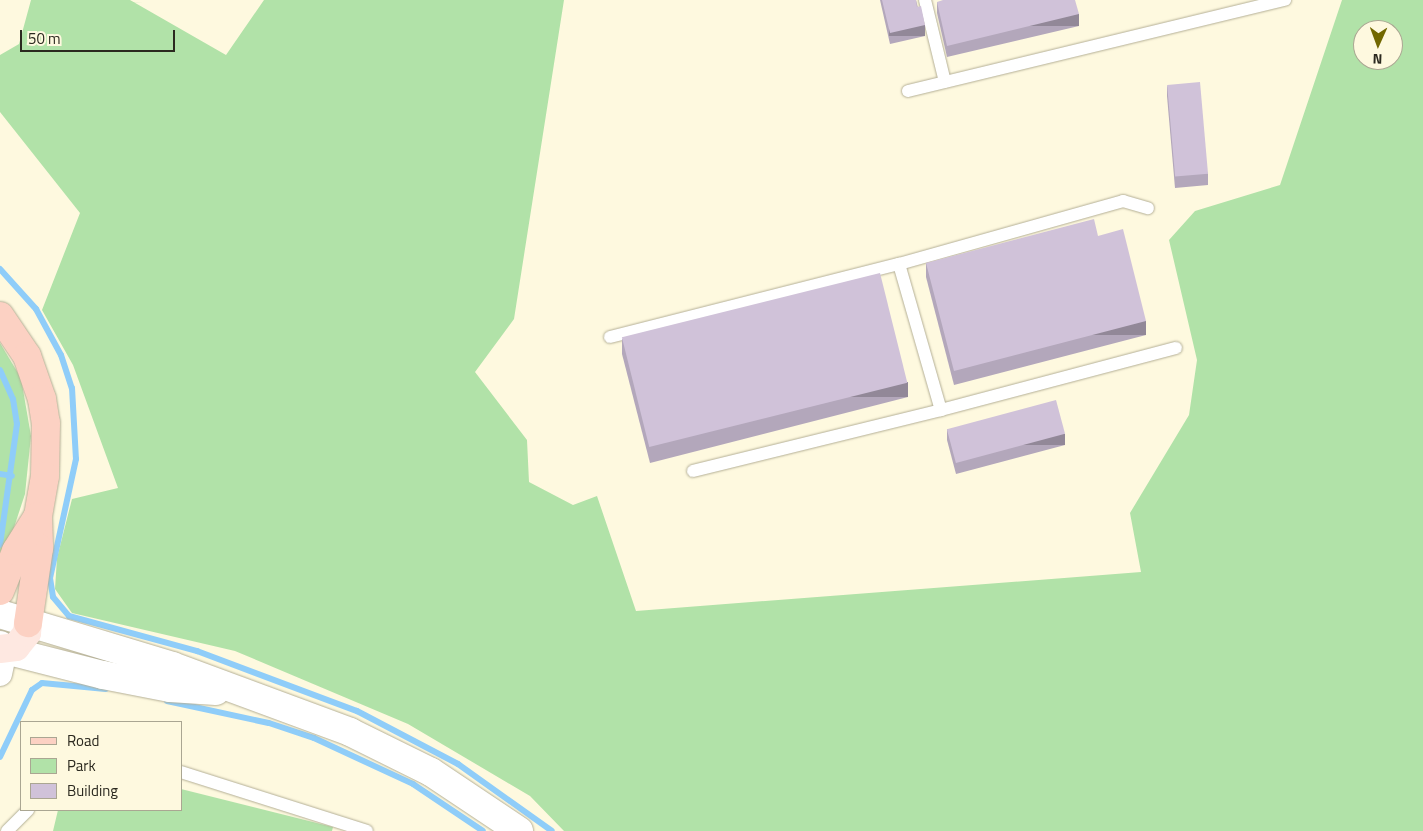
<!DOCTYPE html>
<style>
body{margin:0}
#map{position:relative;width:1423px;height:831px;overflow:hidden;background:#fef9df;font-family:"Titillium Web",sans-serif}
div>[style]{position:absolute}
.green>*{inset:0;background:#b1e2a8}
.stream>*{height:6px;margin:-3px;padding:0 3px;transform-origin:3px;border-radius:3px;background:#8fcdf9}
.roads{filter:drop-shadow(0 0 1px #b4af96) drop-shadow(0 0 1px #b4af96)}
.service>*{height:12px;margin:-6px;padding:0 6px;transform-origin:6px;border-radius:6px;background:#fff}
.minor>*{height:24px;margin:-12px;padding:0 12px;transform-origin:12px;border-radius:12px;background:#fff}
.tertiary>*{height:28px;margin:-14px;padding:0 14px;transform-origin:14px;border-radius:14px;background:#fff}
.secondary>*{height:28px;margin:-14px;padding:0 14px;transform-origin:14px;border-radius:14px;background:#fee8e1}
.primary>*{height:28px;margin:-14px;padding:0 14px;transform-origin:14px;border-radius:14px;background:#fcd1c3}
.wall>*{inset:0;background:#b3a7bb}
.shaded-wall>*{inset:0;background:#928898;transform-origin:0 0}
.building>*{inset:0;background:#d0c2d9;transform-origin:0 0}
span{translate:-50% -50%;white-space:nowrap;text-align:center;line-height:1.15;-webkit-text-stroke:5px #fef9df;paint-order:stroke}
.legend{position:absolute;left:20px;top:721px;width:162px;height:90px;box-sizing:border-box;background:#fef9df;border:1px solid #aaa692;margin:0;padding:6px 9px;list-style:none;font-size:15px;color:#2b291f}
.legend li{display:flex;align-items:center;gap:10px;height:25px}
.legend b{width:25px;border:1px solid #aaa692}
.north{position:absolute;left:1353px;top:20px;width:50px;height:50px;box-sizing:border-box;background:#fef9df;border:1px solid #aaa692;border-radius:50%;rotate:182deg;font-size:14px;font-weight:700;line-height:20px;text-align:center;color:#2b291f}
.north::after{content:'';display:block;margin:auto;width:18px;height:22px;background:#726800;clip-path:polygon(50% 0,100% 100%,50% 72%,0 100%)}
.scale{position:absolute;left:20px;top:30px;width:155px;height:22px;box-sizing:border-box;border:2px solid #2b291f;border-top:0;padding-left:6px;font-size:15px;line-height:18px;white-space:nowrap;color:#2b291f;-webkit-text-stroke:4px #fef9df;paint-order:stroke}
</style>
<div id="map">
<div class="green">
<div style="clip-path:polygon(evenodd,31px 0,130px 0,226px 55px,264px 0,564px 0,514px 319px,475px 372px,527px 440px,529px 482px,573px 505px,597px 496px,636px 611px,1141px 572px,1130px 513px,1189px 415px,1197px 360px,1169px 240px,1195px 211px,1280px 185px,1342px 0,1423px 0,1423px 831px,564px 831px,530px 796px,408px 724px,235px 651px,72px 613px,55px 589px,57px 558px,72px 499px,118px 488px,73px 365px,42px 310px,80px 213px,0 112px,0 55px,19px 44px,31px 0,1363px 30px,1393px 30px,1393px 60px,1363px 60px,1363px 30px)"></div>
<div style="clip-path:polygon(0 343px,21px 378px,31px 436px,25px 494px,0 570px)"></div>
<div style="clip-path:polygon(181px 789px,333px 827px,332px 831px,53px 831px,58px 810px,181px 810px)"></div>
</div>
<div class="stream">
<div style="left:0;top:269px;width:54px;rotate:48deg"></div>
<div style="left:36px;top:309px;width:52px;rotate:61.5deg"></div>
<div style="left:61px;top:355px;width:35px;rotate:72deg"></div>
<div style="left:72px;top:388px;width:71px;rotate:86.8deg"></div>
<div style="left:76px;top:459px;width:122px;rotate:102.3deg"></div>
<div style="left:50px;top:578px;width:19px;rotate:81deg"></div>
<div style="left:53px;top:597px;width:25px;rotate:50deg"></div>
<div style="left:69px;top:616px;width:133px;rotate:15.3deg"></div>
<div style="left:197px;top:651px;width:171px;rotate:20.6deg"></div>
<div style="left:357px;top:711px;width:114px;rotate:27.7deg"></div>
<div style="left:458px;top:764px;width:115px;rotate:35.5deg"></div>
<div style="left:0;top:370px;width:32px;rotate:66deg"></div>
<div style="left:13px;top:399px;width:25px;rotate:81deg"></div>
<div style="left:17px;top:424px;width:122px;rotate:98deg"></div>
<div style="left:0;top:474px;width:12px;rotate:9deg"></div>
<div style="left:167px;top:701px;width:104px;rotate:12.2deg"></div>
<div style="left:269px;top:723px;width:47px;rotate:18.4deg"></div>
<div style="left:314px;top:738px;width:109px;rotate:24.9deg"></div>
<div style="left:413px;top:784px;width:84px;rotate:33.9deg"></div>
<div style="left:0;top:757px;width:74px;rotate:-64.5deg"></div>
<div style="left:32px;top:690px;width:12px;rotate:-35deg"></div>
<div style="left:42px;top:683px;width:64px;rotate:5.4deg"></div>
</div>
<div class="roads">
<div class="service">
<div style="left:925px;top:0;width:84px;rotate:76.3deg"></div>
<div style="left:908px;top:91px;width:388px;rotate:-13.6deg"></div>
<div style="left:899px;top:264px;width:152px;rotate:74deg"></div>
<div style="left:941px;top:410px;width:243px;rotate:-14.8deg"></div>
<div style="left:610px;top:337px;width:298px;rotate:-14.2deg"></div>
<div style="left:899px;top:264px;width:233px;rotate:-15.7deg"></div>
<div style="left:1123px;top:201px;width:26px;rotate:16deg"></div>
<div style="left:693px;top:471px;width:255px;rotate:-13.8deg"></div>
<div style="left:181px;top:772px;width:195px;rotate:17.6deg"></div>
<div style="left:7px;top:831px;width:30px;rotate:-45deg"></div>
</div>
<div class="minor">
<div style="left:0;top:674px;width:25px;rotate:-78deg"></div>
</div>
<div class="tertiary">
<div style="left:0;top:614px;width:180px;rotate:16.8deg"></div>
<div style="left:172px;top:666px;width:190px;rotate:20.3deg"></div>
<div style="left:350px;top:732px;width:90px;rotate:26.3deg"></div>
<div style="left:431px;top:772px;width:106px;rotate:33.8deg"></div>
<div style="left:0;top:645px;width:7px;rotate:45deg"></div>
<div style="left:5px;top:650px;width:101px;rotate:14.3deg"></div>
<div style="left:103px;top:675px;width:68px;rotate:11deg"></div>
<div style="left:170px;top:688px;width:46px;rotate:3.7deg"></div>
</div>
<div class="secondary">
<div style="left:0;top:649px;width:16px;rotate:-7deg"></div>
<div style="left:16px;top:647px;width:18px;rotate:-52deg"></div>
<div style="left:27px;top:633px;width:10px;rotate:-84deg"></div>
</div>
<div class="primary">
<div style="left:0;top:316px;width:48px;rotate:56deg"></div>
<div style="left:27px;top:356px;width:46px;rotate:70.8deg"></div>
<div style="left:42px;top:399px;width:24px;rotate:81deg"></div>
<div style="left:46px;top:423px;width:53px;rotate:91.1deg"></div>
<div style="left:45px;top:476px;width:41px;rotate:99.9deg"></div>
<div style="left:38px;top:516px;width:32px;rotate:88deg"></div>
<div style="left:39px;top:548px;width:76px;rotate:98.3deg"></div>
<div style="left:0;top:591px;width:43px;rotate:-68.2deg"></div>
<div style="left:16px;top:551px;width:41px;rotate:-57.8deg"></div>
</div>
</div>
<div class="wall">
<div style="clip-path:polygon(880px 0,916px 0,925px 36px,890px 44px)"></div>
<div style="clip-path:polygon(937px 2px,1079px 26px,947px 57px,937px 13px)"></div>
<div style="clip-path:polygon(1167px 85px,1208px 174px,1208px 185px,1175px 188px,1167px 96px)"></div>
<div style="clip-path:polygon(1098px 236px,1146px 335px,954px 385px,926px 277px,926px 263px)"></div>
<div style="clip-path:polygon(622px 339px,908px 397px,650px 463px,622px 354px)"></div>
<div style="clip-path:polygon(947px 429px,1065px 445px,956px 474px,947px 440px)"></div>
</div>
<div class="shaded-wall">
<div style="left:1079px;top:14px;width:12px;height:136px;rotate:90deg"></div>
<div style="left:925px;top:25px;width:11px;height:36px;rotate:90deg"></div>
<div style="left:1146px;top:321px;width:14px;height:198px;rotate:90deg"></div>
<div style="left:908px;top:382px;width:15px;height:266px;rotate:90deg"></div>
<div style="left:1065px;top:434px;width:11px;height:113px;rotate:90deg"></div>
</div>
<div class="building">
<div style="clip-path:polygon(882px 0,916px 0,917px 7px,921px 6px,925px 25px,890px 33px)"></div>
<div style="clip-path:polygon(943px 0,1075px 0,1079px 14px,947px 46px,937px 2px)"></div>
<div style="left:1200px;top:82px;width:92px;height:33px;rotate:85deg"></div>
<div style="clip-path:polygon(1094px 219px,1098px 236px,1123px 229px,1146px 321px,954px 371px,926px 263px)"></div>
<div style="left:880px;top:273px;width:113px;height:266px;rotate:76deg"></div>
<div style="left:1056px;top:400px;width:35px;height:113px;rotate:75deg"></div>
</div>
<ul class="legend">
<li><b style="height:6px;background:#fcd1c3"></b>Road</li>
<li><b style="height:14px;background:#b1e2a8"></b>Park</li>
<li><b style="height:14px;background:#d0c2d9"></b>Building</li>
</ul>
<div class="north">N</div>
<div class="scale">50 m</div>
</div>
